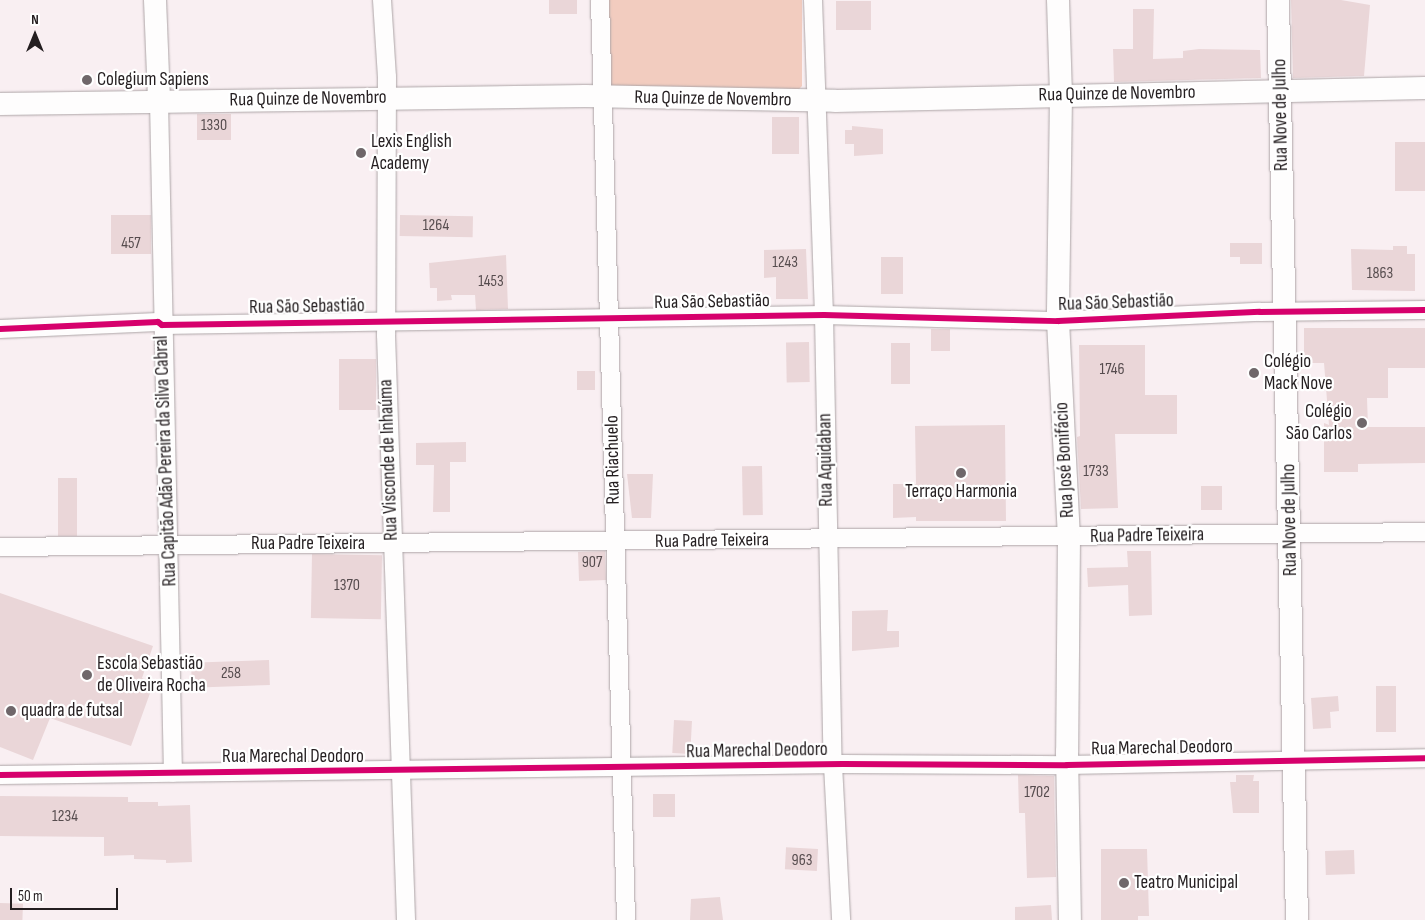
<!DOCTYPE html>
<meta charset="utf-8">
<style>
body{margin:0}
#map{position:relative;width:1425px;height:920px;overflow:hidden;background:#f9eff2;font-family:"Sofia Sans Condensed",sans-serif}
div>[style]{position:absolute}
.green>*{inset:0;background:#f2ccbf}
.building>*{inset:0;background:#ead6d8;transform-origin:0 0}
.roads{filter:drop-shadow(0 0 1px #ada5a7) drop-shadow(0 0 1px #ada5a7)}
.minor>*{height:18px;margin:-9px;padding:0 9px;transform-origin:9px;border-radius:9px;background:#fefdfd}
.major>*{height:22px;margin:-11px;padding:0 11px;transform-origin:11px;border-radius:11px;background:#fefdfd}
.cycleway>*{height:6px;margin:-3px;padding:0 3px;transform-origin:3px;border-radius:3px;background:#d6006c}
.dots>*{width:14px;height:14px;translate:-50% -50%;box-sizing:border-box;border:2px solid #fff;border-radius:50%}
span{translate:-50% -50%;white-space:nowrap;text-align:center;line-height:1.15;-webkit-text-stroke:4.5px #fff;paint-order:stroke}
.number-label{font-size:16px;color:#564c4e}
.number-label span{-webkit-text-stroke-width:0}
.poi-label{font-size:19px;color:#241e20}
.left{translate:0 -50%;text-align:left}
.right{translate:-100% -50%;text-align:right}
.street-label{font-size:19px;color:#241e20}
.north{position:absolute;left:10px;top:10px;width:50px;height:50px;-webkit-text-stroke:4px #fff;paint-order:stroke;rotate:0deg;font-size:14px;font-weight:700;line-height:20px;text-align:center;color:#241e20}
.north::after{content:'';display:block;margin:auto;width:18px;height:22px;background:#241e20;clip-path:polygon(50% 0,100% 100%,50% 72%,0 100%)}
.scale{position:absolute;left:10px;top:888px;width:108px;height:22px;box-sizing:border-box;border:2px solid #241e20;border-top:0;padding-left:6px;font-size:15px;line-height:18px;white-space:nowrap;color:#241e20;-webkit-text-stroke:4px #fff;paint-order:stroke}
</style>
<div id="map">
<div class="green">
<div style="clip-path:polygon(608px 0,802px 0,802px 86px,793px 95px,609px 86px)"></div>
</div>
<div class="building">
<div style="left:549px;top:0;width:28px;height:14px"></div>
<div style="clip-path:polygon(1291px 0,1341px 0,1370px 5px,1364px 76px,1293px 78px)"></div>
<div style="left:836px;top:1px;width:35px;height:29px"></div>
<div style="clip-path:polygon(1133px 9px,1154px 9px,1153px 59px,1183px 58px,1183px 51px,1199px 49px,1260px 50px,1261px 78px,1114px 82px,1113px 49px,1133px 49px)"></div>
<div style="left:197px;top:114px;width:34px;height:26px"></div>
<div style="left:772px;top:117px;width:27px;height:37px"></div>
<div style="clip-path:polygon(852px 126px,883px 129px,883px 154px,854px 156px,854px 144px,845px 144px,845px 130px,852px 130px)"></div>
<div style="left:1425px;top:142px;width:49px;height:30px;rotate:90deg"></div>
<div style="left:151px;top:215px;width:39px;height:40px;rotate:90deg"></div>
<div style="left:400px;top:215px;width:73px;height:21px;rotate:1deg"></div>
<div style="clip-path:polygon(1230px 243px,1262px 243px,1262px 264px,1240px 264px,1240px 257px,1230px 257px)"></div>
<div style="clip-path:polygon(1393px 246px,1407px 246px,1407px 254px,1415px 254px,1415px 291px,1352px 290px,1351px 249px,1393px 250px)"></div>
<div style="clip-path:polygon(806px 249px,808px 299px,776px 299px,776px 277px,764px 278px,764px 250px)"></div>
<div style="clip-path:polygon(506px 255px,508px 309px,476px 310px,475px 295px,451px 295px,452px 300px,437px 301px,437px 288px,430px 288px,429px 263px)"></div>
<div style="left:903px;top:257px;width:37px;height:22px;rotate:90deg"></div>
<div style="clip-path:polygon(1304px 328px,1425px 328px,1425px 368px,1388px 368px,1388px 398px,1367px 398px,1368px 427px,1425px 427px,1425px 463px,1358px 464px,1358px 472px,1324px 472px,1324px 423px,1329px 425px,1324px 363px,1304px 363px)"></div>
<div style="left:931px;top:329px;width:19px;height:22px"></div>
<div style="left:809px;top:342px;width:40px;height:23px;rotate:89deg"></div>
<div style="left:891px;top:343px;width:19px;height:41px"></div>
<div style="clip-path:polygon(1079px 345px,1145px 345px,1145px 395px,1177px 395px,1177px 434px,1115px 434px,1118px 508px,1081px 509px,1077px 437px,1080px 436px)"></div>
<div style="left:339px;top:359px;width:37px;height:51px"></div>
<div style="left:577px;top:371px;width:18px;height:19px"></div>
<div style="clip-path:polygon(1005px 425px,1006px 521px,916px 521px,916px 517px,893px 518px,893px 484px,916px 484px,915px 426px)"></div>
<div style="clip-path:polygon(466px 442px,466px 462px,450px 462px,450px 512px,433px 512px,434px 465px,416px 465px,416px 443px)"></div>
<div style="left:762px;top:466px;width:49px;height:20px;rotate:89deg"></div>
<div style="clip-path:polygon(627px 474px,653px 474px,651px 518px,632px 518px)"></div>
<div style="left:58px;top:478px;width:19px;height:58px"></div>
<div style="left:1201px;top:486px;width:21px;height:24px"></div>
<div style="left:605px;top:551px;width:29px;height:27px;rotate:88deg"></div>
<div style="clip-path:polygon(1127px 551px,1151px 551px,1152px 615px,1129px 616px,1128px 585px,1088px 587px,1087px 568px,1128px 567px)"></div>
<div style="left:312px;top:554px;width:70px;height:64px;rotate:1deg"></div>
<div style="clip-path:polygon(0 593px,153px 646px,142px 678px,154px 682px,131px 746px,50px 718px,33px 760px,0 747px)"></div>
<div style="clip-path:polygon(888px 610px,887px 631px,899px 631px,899px 647px,852px 651px,852px 611px)"></div>
<div style="left:269px;top:660px;width:25px;height:78px;rotate:88deg"></div>
<div style="left:1376px;top:686px;width:20px;height:46px"></div>
<div style="clip-path:polygon(1338px 696px,1339px 711px,1330px 712px,1331px 728px,1313px 729px,1311px 698px)"></div>
<div style="left:674px;top:720px;width:18px;height:33px;rotate:3deg"></div>
<div style="clip-path:polygon(1018px 775px,1054px 776px,1056px 877px,1027px 878px,1025px 813px,1019px 813px)"></div>
<div style="clip-path:polygon(1236px 775px,1254px 775px,1253px 781px,1259px 781px,1259px 813px,1233px 813px,1230px 782px,1236px 782px)"></div>
<div style="left:653px;top:794px;width:22px;height:23px"></div>
<div style="clip-path:polygon(0 796px,128px 797px,128px 802px,158px 802px,158px 806px,190px 805px,192px 862px,166px 863px,166px 860px,134px 859px,134px 855px,104px 856px,104px 837px,0 836px)"></div>
<div style="left:818px;top:849px;width:22px;height:32px;rotate:93deg"></div>
<div style="clip-path:polygon(1101px 849px,1147px 849px,1149px 916px,1138px 916px,1138px 920px,1101px 920px)"></div>
<div style="left:1354px;top:850px;width:24px;height:29px;rotate:88deg"></div>
<div style="clip-path:polygon(720px 897px,723px 920px,690px 920px,691px 899px)"></div>
<div style="left:0;top:903px;width:23px;height:17px;rotate:2deg"></div>
<div style="clip-path:polygon(1051px 905px,1052px 920px,1015px 920px,1015px 907px)"></div>
</div>
<div class="roads">
<div class="minor">
<div style="left:382px;top:0;width:77px;rotate:86.3deg"></div>
<div style="left:387px;top:77px;width:258px;rotate:90.2deg"></div>
<div style="left:386px;top:335px;width:585px;rotate:88.04deg"></div>
<div style="left:600px;top:0;width:920px;rotate:88.38deg"></div>
<div style="left:813px;top:0;width:315px;rotate:88deg"></div>
<div style="left:824px;top:315px;width:450px;rotate:88.9deg"></div>
<div style="left:833px;top:765px;width:155px;rotate:87deg"></div>
<div style="left:159px;top:101px;width:672px;rotate:88.81deg"></div>
<div style="left:0;top:329px;width:158px;rotate:-2.5deg"></div>
<div style="left:158px;top:322px;width:5px;rotate:37deg"></div>
<div style="left:162px;top:325px;width:662px;rotate:-0.87deg"></div>
<div style="left:824px;top:315px;width:234px;rotate:1.5deg"></div>
<div style="left:1058px;top:321px;width:202px;rotate:-2.6deg"></div>
<div style="left:1260px;top:312px;width:165px;rotate:-0.7deg"></div>
<div style="left:0;top:547px;width:1425px;rotate:-0.6deg"></div>
<div style="left:0;top:775px;width:843px;rotate:-0.75deg"></div>
<div style="left:843px;top:764px;width:224px;rotate:0.3deg"></div>
<div style="left:1067px;top:765px;width:358px;rotate:-1.1deg"></div>
</div>
<div class="major">
<div style="left:155px;top:0;width:101px;rotate:87.7deg"></div>
<div style="left:1058px;top:0;width:96px;rotate:88.2deg"></div>
<div style="left:1061px;top:96px;width:225px;rotate:90.8deg"></div>
<div style="left:1058px;top:321px;width:216px;rotate:87.1deg"></div>
<div style="left:1069px;top:537px;width:215px;rotate:90.5deg"></div>
<div style="left:1067px;top:752px;width:168px;rotate:89deg"></div>
<div style="left:1278px;top:0;width:920px;rotate:88.82deg"></div>
<div style="left:0;top:104px;width:585px;rotate:-0.78deg"></div>
<div style="left:585px;top:96px;width:250px;rotate:1.1deg"></div>
<div style="left:835px;top:101px;width:590px;rotate:-1.26deg"></div>
</div>
</div>
<div class="cycleway">
<div style="left:0;top:329px;width:158px;rotate:-2.5deg"></div>
<div style="left:158px;top:322px;width:5px;rotate:37deg"></div>
<div style="left:162px;top:325px;width:662px;rotate:-0.87deg"></div>
<div style="left:824px;top:315px;width:234px;rotate:1.5deg"></div>
<div style="left:1058px;top:321px;width:202px;rotate:-2.6deg"></div>
<div style="left:1260px;top:312px;width:165px;rotate:-0.7deg"></div>
<div style="left:0;top:775px;width:843px;rotate:-0.75deg"></div>
<div style="left:843px;top:764px;width:224px;rotate:0.3deg"></div>
<div style="left:1067px;top:765px;width:358px;rotate:-1.1deg"></div>
</div>
<div class="dots">
<div style="left:87px;top:80px;background:#6f676a"></div>
<div style="left:361px;top:153px;background:#6f676a"></div>
<div style="left:1254px;top:373px;background:#6f676a"></div>
<div style="left:1362px;top:423px;background:#6f676a"></div>
<div style="left:961px;top:473px;background:#6f676a"></div>
<div style="left:87px;top:675px;background:#6f676a"></div>
<div style="left:11px;top:711px;background:#6f676a"></div>
<div style="left:1124px;top:883px;background:#6f676a"></div>
</div>
<div class="number-label">
<span style="left:214px;top:126px">1330</span>
<span style="left:436px;top:226px">1264</span>
<span style="left:131px;top:244px">457</span>
<span style="left:785px;top:263px">1243</span>
<span style="left:1380px;top:274px">1863</span>
<span style="left:491px;top:282px">1453</span>
<span style="left:1112px;top:370px">1746</span>
<span style="left:1096px;top:472px">1733</span>
<span style="left:592px;top:563px">907</span>
<span style="left:347px;top:586px">1370</span>
<span style="left:231px;top:674px">258</span>
<span style="left:1037px;top:793px">1702</span>
<span style="left:65px;top:817px">1234</span>
<span style="left:802px;top:861px">963</span>
</div>
<div class="poi-label">
<span class="left" style="left:97px;top:80px">Colegium Sapiens</span>
<span class="left" style="left:371px;top:153px">Lexis English<br>Academy</span>
<span class="left" style="left:1264px;top:373px">Colégio<br>Mack Nove</span>
<span class="right" style="left:1352px;top:423px">Colégio<br>São Carlos</span>
<span style="left:961px;top:492px">Terraço Harmonia</span>
<span class="left" style="left:97px;top:675px">Escola Sebastião<br>de Oliveira Rocha</span>
<span class="left" style="left:21px;top:711px">quadra de futsal</span>
<span class="left" style="left:1134px;top:883px">Teatro Municipal</span>
</div>
<div class="street-label">
<span style="left:1117px;top:94px;rotate:-1deg">Rua Quinze de Novembro</span>
<span style="left:308px;top:99px;rotate:-1deg">Rua Quinze de Novembro</span>
<span style="left:713px;top:99px;rotate:1deg">Rua Quinze de Novembro</span>
<span style="left:1281px;top:115px;rotate:-91deg">Rua Nove de Julho</span>
<span style="left:712px;top:302px;rotate:-1deg">Rua São Sebastião</span>
<span style="left:1116px;top:303px;rotate:-2deg">Rua São Sebastião</span>
<span style="left:307px;top:307px;rotate:-1deg">Rua São Sebastião</span>
<span style="left:389px;top:460px;rotate:-92deg">Rua Visconde de Inhaúma</span>
<span style="left:613px;top:460px;rotate:-91deg">Rua Riachuelo</span>
<span style="left:826px;top:460px;rotate:-91deg">Rua Aquidaban</span>
<span style="left:1065px;top:460px;rotate:-93deg">Rua José Bonifácio</span>
<span style="left:166px;top:461px;rotate:-92deg">Rua Capitão Adão Pereira da Silva Cabral</span>
<span style="left:1290px;top:520px;rotate:-91deg">Rua Nove de Julho</span>
<span style="left:1147px;top:536px;rotate:-1deg">Rua Padre Teixeira</span>
<span style="left:712px;top:541px;rotate:-1deg">Rua Padre Teixeira</span>
<span style="left:308px;top:544px">Rua Padre Teixeira</span>
<span style="left:1162px;top:748px;rotate:-1deg">Rua Marechal Deodoro</span>
<span style="left:757px;top:751px;rotate:-1deg">Rua Marechal Deodoro</span>
<span style="left:293px;top:757px">Rua Marechal Deodoro</span>
</div>
<div class="north">N</div>
<div class="scale">50 m</div>
</div>
